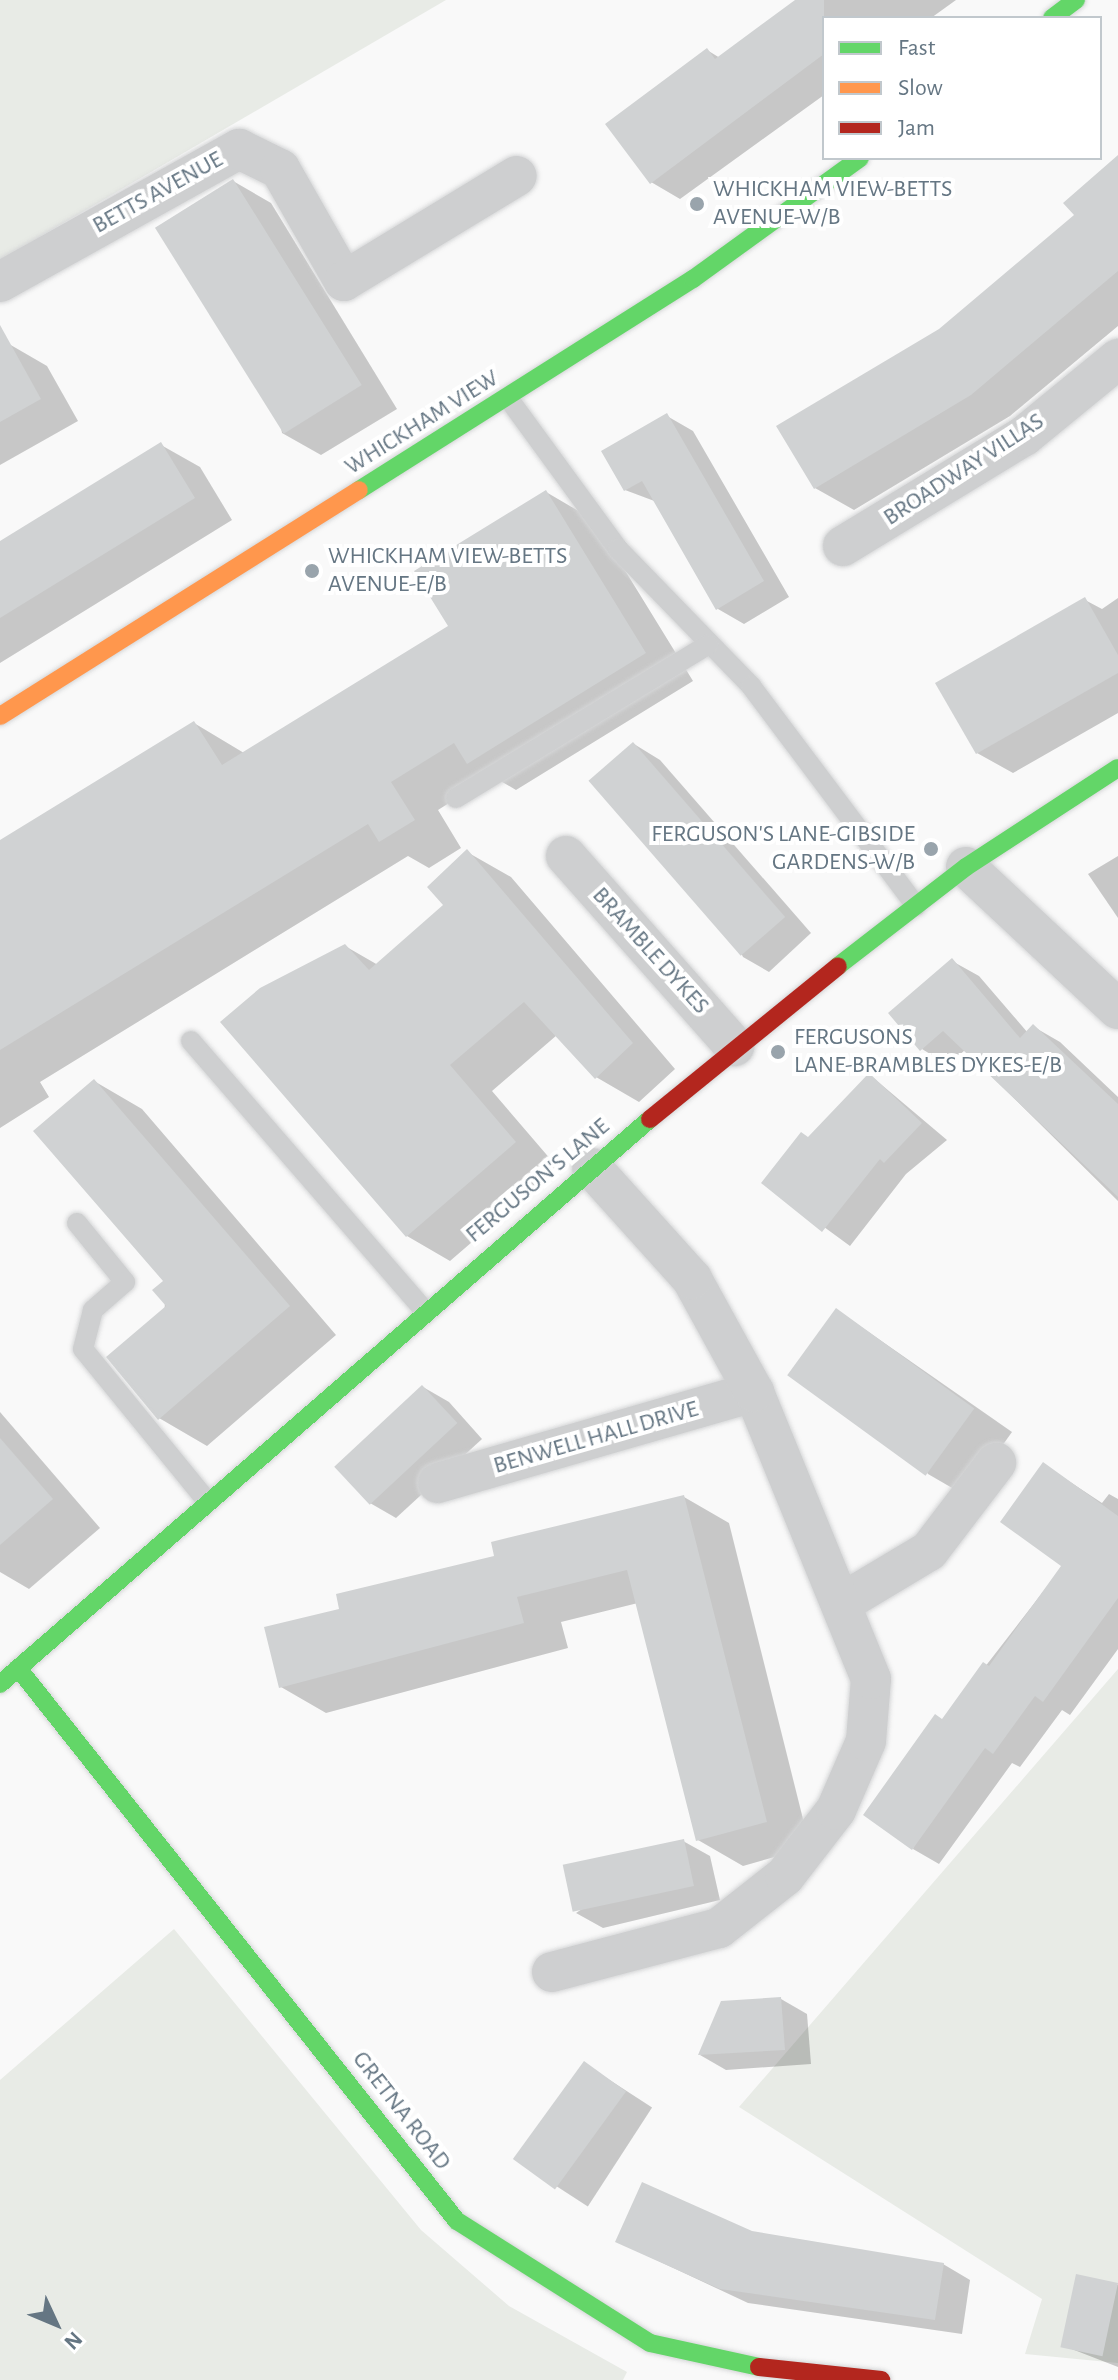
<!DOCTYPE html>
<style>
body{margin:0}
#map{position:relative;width:1118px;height:2380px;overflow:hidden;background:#f9f9f9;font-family:"Alegreya Sans",sans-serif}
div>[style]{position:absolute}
.green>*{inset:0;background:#e8ebe6}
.shadow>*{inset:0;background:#0003;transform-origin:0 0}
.building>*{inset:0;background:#d0d2d3;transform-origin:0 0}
.roads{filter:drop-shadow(0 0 2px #d5d6d7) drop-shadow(0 0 2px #d5d6d7)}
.lane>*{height:20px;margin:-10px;padding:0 10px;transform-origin:10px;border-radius:10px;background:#cecfd0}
.street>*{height:40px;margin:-20px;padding:0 20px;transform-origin:20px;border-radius:20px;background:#cecfd0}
.fast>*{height:18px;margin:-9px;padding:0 9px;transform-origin:9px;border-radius:9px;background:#63d668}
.slow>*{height:18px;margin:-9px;padding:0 9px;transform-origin:9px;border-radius:9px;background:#ff974d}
.jam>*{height:18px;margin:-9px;padding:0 9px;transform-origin:9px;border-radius:9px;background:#b3261e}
.dots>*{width:22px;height:22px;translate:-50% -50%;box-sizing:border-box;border:4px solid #fff;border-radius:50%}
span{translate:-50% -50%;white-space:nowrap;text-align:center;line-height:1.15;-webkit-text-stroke:8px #fff;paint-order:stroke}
.poi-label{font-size:24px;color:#657683}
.left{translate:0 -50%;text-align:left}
.right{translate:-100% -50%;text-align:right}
.street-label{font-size:24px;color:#657683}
.legend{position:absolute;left:822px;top:16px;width:280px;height:144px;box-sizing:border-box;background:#fff;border:2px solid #c1c8cd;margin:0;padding:10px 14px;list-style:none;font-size:24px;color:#657683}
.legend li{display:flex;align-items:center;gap:16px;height:40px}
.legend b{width:40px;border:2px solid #c1c8cd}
.north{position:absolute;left:16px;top:2284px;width:80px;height:80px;-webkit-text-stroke:6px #fff;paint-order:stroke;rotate:134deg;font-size:22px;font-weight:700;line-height:32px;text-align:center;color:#657683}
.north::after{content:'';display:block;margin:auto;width:28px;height:36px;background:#657683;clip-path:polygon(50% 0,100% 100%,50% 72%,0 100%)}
</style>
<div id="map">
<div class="green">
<div style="clip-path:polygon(0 0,446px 0,0 260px)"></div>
<div style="clip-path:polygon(1118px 1669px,1118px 2363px,1025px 2354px,1042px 2299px,739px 2107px)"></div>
<div style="clip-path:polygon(174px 1929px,421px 2230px,509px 2306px,627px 2372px,623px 2380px,0 2380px,0 2080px)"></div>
</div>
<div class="shadow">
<div style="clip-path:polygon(801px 0,956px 0,931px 18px,824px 18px,824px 95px,680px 199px,651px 182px,707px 50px,720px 58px)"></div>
<div style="clip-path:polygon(1118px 160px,1118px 326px,1010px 416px,854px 510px,815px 488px,940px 330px,1077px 215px)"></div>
<div style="clip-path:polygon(233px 181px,271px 203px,397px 409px,321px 455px,282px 433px)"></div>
<div style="clip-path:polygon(9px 344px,47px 366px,78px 421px,0 465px,0 349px)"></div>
<div style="clip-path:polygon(667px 416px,693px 431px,789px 597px,744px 624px,718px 609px,657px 502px,625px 490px)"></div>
<div style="clip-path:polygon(161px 445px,200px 467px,232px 520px,0 663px,0 543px)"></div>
<div style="clip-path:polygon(546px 492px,594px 520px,693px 681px,516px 790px,492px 776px,438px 810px,461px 848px,429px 868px,408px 856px,40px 1082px,49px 1097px,0 1128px,0 842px,194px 723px,244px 753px,451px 626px)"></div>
<div style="clip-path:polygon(1118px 598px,1118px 713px,1013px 773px,977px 753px,1085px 600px,1102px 609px)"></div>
<div style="clip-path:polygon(634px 744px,660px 760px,811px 933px,769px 972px,743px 957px)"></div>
<div style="clip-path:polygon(467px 852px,511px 877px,675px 1069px,639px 1102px,596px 1077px,557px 1035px,492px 1091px,558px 1168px,450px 1261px,407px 1236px,345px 946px,378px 965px,446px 905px)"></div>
<div style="clip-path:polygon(1118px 856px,1118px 918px,1088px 874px)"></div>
<div style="clip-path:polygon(952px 961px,979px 976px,1028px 1033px,1034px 1027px,1060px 1042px,1118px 1097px,1118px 1201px,965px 1050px,948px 1065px,922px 1049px)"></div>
<div style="clip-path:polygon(870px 1075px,947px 1140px,906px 1174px,850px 1246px,764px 1183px)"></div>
<div style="clip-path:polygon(94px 1081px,142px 1109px,336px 1335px,207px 1446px,159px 1418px,166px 1281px)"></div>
<div style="clip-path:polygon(837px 1310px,1012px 1432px,966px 1496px,928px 1474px)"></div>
<div style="clip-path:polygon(423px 1387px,449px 1402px,482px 1439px,396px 1518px,370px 1503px,336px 1466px)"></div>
<div style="clip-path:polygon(0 1412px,100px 1528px,29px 1589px,0 1572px)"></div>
<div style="clip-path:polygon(1043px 1464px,1102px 1503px,1109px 1494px,1118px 1499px,1118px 1649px,1070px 1715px,1062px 1710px,1020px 1767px,1012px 1763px,939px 1864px,913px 1849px,943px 1721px,1063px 1566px)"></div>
<div style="clip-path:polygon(684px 1497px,729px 1523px,810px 1847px,743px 1866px,698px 1840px,638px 1603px,561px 1622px,568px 1648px,326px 1713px,281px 1687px,342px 1610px)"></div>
<div style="clip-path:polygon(683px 1841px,710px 1856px,720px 1900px,603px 1928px,576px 1913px)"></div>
<div style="clip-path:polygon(781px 1999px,807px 2014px,811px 2064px,726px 2070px,700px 2055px)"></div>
<div style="left:585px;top:2064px;width:80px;height:118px;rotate:33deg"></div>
<div style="clip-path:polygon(752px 2233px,943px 2264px,970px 2280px,962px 2334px,748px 2303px,618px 2242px)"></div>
<div style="clip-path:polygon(1078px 2277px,1118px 2285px,1118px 2367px,1064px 2346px)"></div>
</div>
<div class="building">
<div style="clip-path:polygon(795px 0,824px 0,824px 54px,650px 184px,605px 124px,707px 48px,715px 59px)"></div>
<div style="clip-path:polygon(1118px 155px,1118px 271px,971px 395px,814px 489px,776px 426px,939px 329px,1074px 215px,1063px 203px)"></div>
<div style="left:233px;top:179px;width:243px;height:92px;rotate:58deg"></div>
<div style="clip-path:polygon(0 325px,41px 399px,0 422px)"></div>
<div style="clip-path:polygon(667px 413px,764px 581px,716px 610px,642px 481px,624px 491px,601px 451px)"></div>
<div style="clip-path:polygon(161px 442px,195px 498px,0 618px,0 541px)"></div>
<div style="clip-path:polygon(546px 490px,646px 653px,467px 764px,454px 743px,391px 782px,415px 820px,379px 842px,368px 824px,0 1050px,0 840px,194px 721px,222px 765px,448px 626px,414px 571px)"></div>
<div style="clip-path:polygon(1085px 597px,1118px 655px,1118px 673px,976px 754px,935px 683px)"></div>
<div style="left:633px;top:742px;width:232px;height:59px;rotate:49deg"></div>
<div style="clip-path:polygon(467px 849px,633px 1043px,595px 1079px,524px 1002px,450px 1065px,516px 1142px,406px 1237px,220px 1022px,260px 988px,345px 944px,369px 970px,443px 905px,427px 887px)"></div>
<div style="clip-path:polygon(952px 958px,1020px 1038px,1033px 1024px,1118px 1104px,1118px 1197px,943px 1031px,920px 1051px,888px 1013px)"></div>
<div style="clip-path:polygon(869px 1073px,922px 1123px,884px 1163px,880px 1159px,822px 1232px,761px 1183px,801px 1132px,808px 1137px)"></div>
<div style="clip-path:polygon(94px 1079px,290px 1306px,158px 1420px,106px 1357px,166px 1306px,152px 1290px,163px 1281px,33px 1131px)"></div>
<div style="left:836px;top:1308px;width:171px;height:83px;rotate:36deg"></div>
<div style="left:422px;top:1385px;width:52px;height:120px;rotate:47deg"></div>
<div style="clip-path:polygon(0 1438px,53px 1499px,0 1545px)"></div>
<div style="clip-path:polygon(1043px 1462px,1118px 1516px,1118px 1598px,1043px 1702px,1035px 1696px,993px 1754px,985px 1748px,912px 1850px,863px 1815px,935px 1714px,942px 1719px,983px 1662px,989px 1666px,1061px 1566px,1000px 1522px)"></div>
<div style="clip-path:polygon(684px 1495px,767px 1822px,696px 1841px,627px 1570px,517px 1597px,524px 1623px,279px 1688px,264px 1627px,339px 1609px,336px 1594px,494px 1556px,491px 1542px)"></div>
<div style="left:684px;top:1839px;width:48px;height:124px;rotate:78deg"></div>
<div style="clip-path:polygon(781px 1997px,785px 2050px,698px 2055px,721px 2001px)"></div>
<div style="left:584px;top:2061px;width:52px;height:121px;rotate:36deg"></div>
<div style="clip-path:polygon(642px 2182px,752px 2231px,944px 2263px,935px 2320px,720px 2289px,615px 2242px)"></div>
<div style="left:1076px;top:2274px;width:43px;height:75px;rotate:12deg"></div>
</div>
<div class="roads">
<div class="lane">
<div style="left:508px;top:398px;width:187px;rotate:53.9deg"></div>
<div style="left:618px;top:549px;width:191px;rotate:45.8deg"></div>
<div style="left:751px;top:686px;width:275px;rotate:53.1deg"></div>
<div style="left:456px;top:798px;width:295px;rotate:-31.3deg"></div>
<div style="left:191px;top:1041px;width:354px;rotate:49.1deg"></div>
<div style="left:77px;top:1223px;width:76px;rotate:50.9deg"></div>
<div style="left:125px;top:1282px;width:43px;rotate:138.8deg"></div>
<div style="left:93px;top:1310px;width:40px;rotate:104.4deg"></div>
<div style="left:83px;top:1349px;width:196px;rotate:50.8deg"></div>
</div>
<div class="street">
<div style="left:0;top:282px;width:274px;rotate:-29.1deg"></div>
<div style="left:239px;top:149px;width:46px;rotate:26deg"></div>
<div style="left:280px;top:169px;width:129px;rotate:60.3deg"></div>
<div style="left:344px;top:281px;width:202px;rotate:-31.3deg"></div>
<div style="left:843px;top:546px;width:212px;rotate:-31.3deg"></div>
<div style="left:1024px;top:436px;width:122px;rotate:-39.3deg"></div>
<div style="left:566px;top:856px;width:254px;rotate:48.5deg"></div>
<div style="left:966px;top:867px;width:208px;rotate:43.1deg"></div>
<div style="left:438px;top:1483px;width:329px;rotate:-16.1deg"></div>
<div style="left:842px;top:1603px;width:101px;rotate:-30.9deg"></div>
<div style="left:929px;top:1551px;width:111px;rotate:-52.7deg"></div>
<div style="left:552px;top:1972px;width:173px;rotate:-14.8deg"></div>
<div style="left:719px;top:1928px;width:84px;rotate:-38.2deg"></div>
<div style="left:785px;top:1876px;width:83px;rotate:-52.3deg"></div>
<div style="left:836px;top:1810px;width:75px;rotate:-66.5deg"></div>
<div style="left:866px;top:1741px;width:62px;rotate:-85.4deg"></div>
<div style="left:871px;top:1679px;width:310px;rotate:-112.2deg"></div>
<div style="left:754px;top:1392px;width:129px;rotate:-118.8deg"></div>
<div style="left:692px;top:1279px;width:149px;rotate:-132deg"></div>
</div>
<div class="fast">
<div style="left:1052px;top:18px;width:30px;rotate:-37deg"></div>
<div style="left:359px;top:490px;width:395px;rotate:-32.3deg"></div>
<div style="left:693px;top:279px;width:206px;rotate:-35.9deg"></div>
<div style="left:838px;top:966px;width:162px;rotate:-37.7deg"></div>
<div style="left:966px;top:867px;width:181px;rotate:-33.1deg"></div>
<div style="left:18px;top:1668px;width:706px;rotate:51.56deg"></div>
<div style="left:457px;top:2221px;width:228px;rotate:32.3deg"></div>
<div style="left:650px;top:2343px;width:112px;rotate:12.4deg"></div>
<div style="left:0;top:1684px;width:861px;rotate:-41deg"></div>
</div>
<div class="slow">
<div style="left:0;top:716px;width:424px;rotate:-32.2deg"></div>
</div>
<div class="jam">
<div style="left:650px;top:1119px;width:242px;rotate:-39.1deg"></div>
<div style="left:759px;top:2367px;width:123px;rotate:6.1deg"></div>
</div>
</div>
<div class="dots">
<div style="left:697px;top:204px;background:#99a4ac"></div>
<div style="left:312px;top:571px;background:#99a4ac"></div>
<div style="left:931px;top:849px;background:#99a4ac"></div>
<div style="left:778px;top:1052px;background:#99a4ac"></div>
</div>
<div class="poi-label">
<span class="left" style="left:713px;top:204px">WHICKHAM VIEW-BETTS<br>AVENUE-W/B</span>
<span class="left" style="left:328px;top:571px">WHICKHAM VIEW-BETTS<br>AVENUE-E/B</span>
<span class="right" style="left:915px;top:849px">FERGUSON'S LANE-GIBSIDE<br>GARDENS-W/B</span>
<span class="left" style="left:794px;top:1052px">FERGUSONS<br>LANE-BRAMBLES DYKES-E/B</span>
</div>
<div class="street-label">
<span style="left:158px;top:193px;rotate:-29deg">BETTS AVENUE</span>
<span style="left:422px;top:423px;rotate:-32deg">WHICKHAM VIEW</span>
<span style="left:964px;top:470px;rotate:-33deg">BROADWAY VILLAS</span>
<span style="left:650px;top:951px;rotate:48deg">BRAMBLE DYKES</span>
<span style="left:538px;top:1181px;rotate:-40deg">FERGUSON'S LANE</span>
<span style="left:596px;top:1438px;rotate:-16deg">BENWELL HALL DRIVE</span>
<span style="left:401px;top:2111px;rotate:52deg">GRETNA ROAD</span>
</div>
<ul class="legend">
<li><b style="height:10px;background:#63d668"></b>Fast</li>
<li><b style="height:10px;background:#ff974d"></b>Slow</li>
<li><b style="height:10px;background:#b3261e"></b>Jam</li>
</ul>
<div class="north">N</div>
</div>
